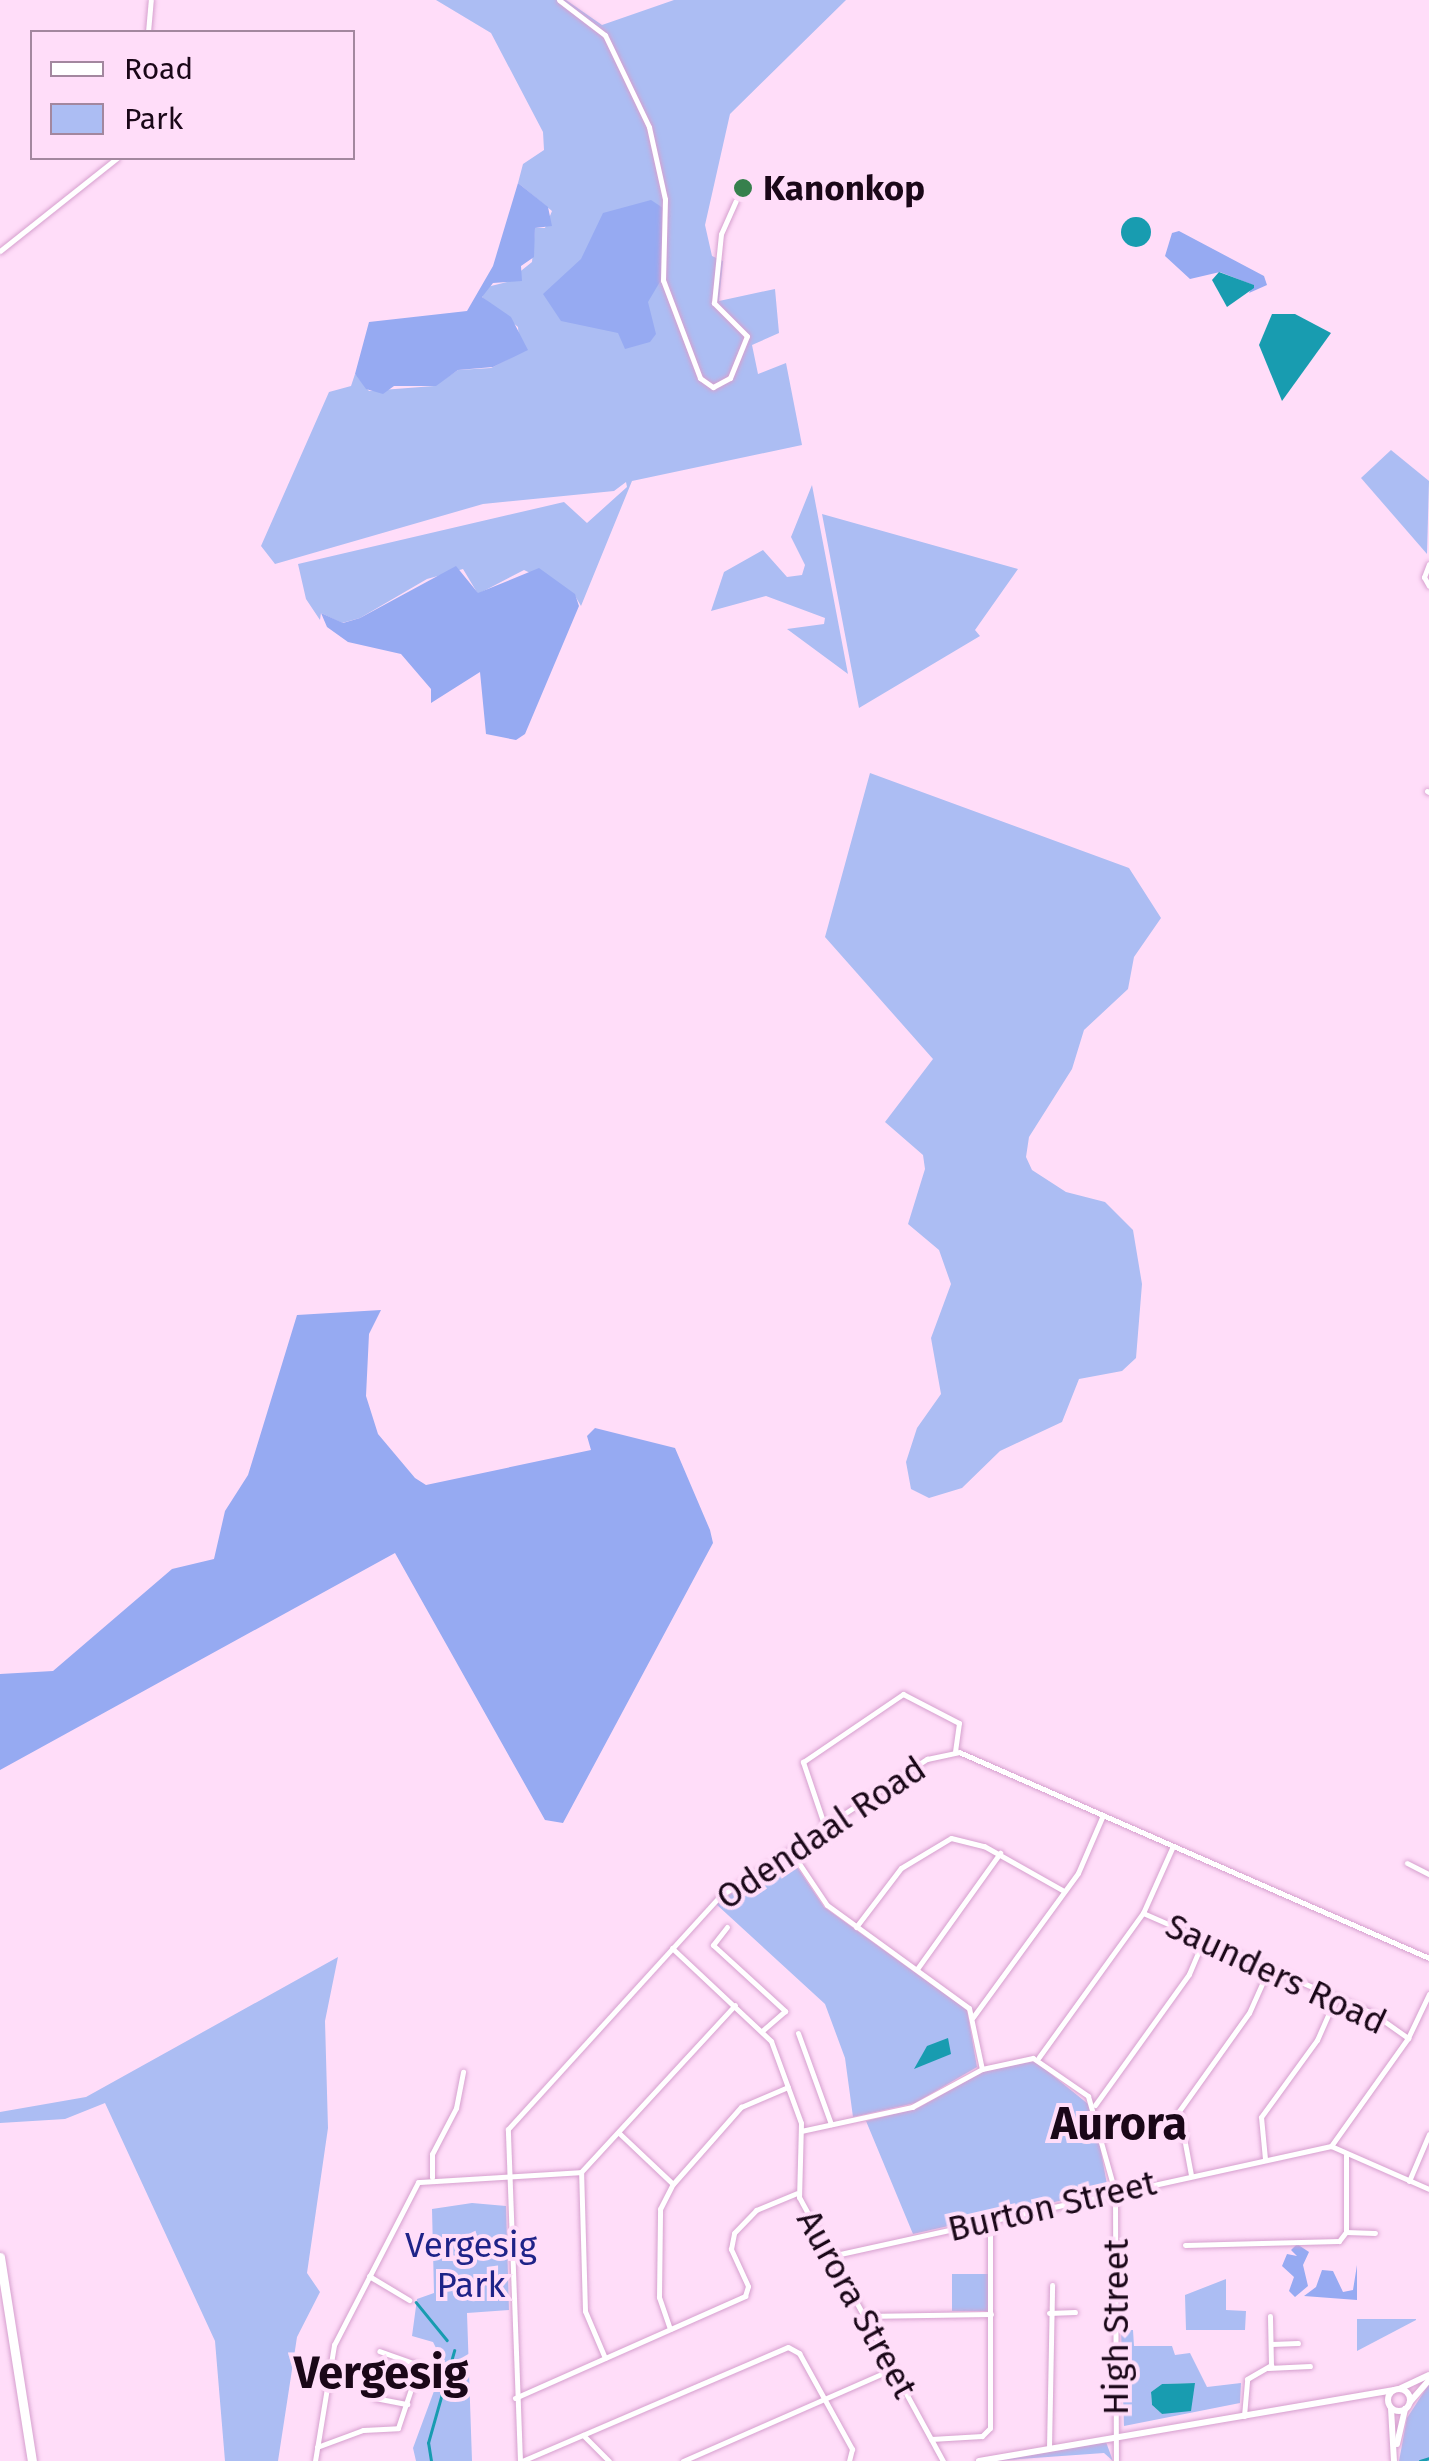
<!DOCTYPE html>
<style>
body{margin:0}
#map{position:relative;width:1429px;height:2461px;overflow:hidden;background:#ffddf9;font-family:"Fira Sans",sans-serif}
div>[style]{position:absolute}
.green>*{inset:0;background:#acbdf3;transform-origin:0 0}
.forest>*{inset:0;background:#96aaf2}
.water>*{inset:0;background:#189cb0}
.round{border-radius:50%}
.stream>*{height:2.5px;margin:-1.25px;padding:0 1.25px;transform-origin:1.25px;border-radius:1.25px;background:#189cb0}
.roads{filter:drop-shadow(0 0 2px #d6a0ce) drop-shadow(0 0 2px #d6a0ce)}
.minor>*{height:5px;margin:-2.5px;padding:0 2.5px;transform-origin:2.5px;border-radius:2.5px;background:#fff}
.secondary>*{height:6px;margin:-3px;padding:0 3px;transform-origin:3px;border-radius:3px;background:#fff}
.secondary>.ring{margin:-3px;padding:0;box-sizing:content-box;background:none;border:6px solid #fff;border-radius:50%}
.primary>*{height:9px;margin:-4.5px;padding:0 4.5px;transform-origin:4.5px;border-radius:4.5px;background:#fff}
.dots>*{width:28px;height:28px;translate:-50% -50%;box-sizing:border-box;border:5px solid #ffddf9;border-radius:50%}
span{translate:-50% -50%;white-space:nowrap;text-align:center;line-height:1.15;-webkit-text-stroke:8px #ffddf9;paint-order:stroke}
.poi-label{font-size:35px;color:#1a0718;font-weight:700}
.left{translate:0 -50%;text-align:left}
.street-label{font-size:35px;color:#1a0718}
.park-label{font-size:35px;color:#1f2388}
.district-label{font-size:45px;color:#1a0718;font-weight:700}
.legend{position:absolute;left:30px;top:30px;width:325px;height:130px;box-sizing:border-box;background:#ffddf9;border:2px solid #a3879f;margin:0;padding:12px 18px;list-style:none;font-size:30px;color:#1a0718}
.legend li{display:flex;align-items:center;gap:20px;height:50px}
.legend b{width:50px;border:2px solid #a3879f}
</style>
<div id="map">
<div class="green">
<div style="clip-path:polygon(436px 0,566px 0,602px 25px,674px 0,846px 0,730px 114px,705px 225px,712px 256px,723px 261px,719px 301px,775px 289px,779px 333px,752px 345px,758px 374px,786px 363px,802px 445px,632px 481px,581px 606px,574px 594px,524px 570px,478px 594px,463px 569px,427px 579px,360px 618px,342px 623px,321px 613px,320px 620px,306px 599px,298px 564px,564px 502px,587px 523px,627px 487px,626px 482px,614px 491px,483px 504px,275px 564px,261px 546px,329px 392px,351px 386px,355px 374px,369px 391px,434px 386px,458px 370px,491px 368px,520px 353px,518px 327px,482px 297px,487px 287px,507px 282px,532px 262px,535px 228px,545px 228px,552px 211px,518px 183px,523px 164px,544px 150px,543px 132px,491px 33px)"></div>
<div style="clip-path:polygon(1391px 450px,1429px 481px,1427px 554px,1361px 478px)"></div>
<div style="clip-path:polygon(812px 485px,848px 674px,787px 629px,824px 624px,825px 618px,766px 596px,711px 611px,724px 572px,763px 550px,787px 577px,802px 575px,805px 565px,791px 537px)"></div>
<div style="clip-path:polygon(822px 514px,1018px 569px,975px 630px,980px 636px,859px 708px)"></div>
<div style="clip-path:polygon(870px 773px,1129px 868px,1161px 918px,1134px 957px,1128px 989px,1084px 1030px,1072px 1069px,1029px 1137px,1026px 1157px,1032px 1170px,1066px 1192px,1105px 1202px,1133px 1230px,1142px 1284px,1136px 1358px,1122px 1371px,1079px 1379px,1062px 1422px,1000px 1451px,962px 1488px,929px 1498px,911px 1489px,906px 1462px,917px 1428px,941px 1394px,931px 1338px,951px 1284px,939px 1250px,908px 1224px,925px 1169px,923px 1155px,885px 1122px,933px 1059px,825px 937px)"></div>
<div style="clip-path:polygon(783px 1858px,791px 1858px,824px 1907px,967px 2010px,977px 2067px,915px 2103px,853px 2117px,845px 2058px,825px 2004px,716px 1904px)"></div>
<div style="clip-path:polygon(338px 1957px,325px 2021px,328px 2128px,307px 2273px,320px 2292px,297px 2337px,278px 2461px,225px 2461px,215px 2341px,105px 2103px,65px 2119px,0 2123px,0 2112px,86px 2097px)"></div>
<div style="clip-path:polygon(1035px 2061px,1093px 2108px,1108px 2190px,913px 2234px,866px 2121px,918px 2108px,984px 2071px)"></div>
<div style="clip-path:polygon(472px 2203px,506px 2206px,509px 2310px,467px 2313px,472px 2461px,416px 2461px,413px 2448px,444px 2364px,433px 2342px,412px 2336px,417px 2299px,434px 2293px,432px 2209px)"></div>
<div style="left:952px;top:2274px;width:36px;height:37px"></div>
<div style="clip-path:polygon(1226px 2279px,1226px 2310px,1246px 2311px,1245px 2330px,1186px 2330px,1185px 2295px)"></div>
<div style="clip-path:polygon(1357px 2319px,1416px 2319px,1416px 2320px,1357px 2351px)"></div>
<div style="clip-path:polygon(evenodd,1121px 2330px,1133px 2330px,1134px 2346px,1172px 2346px,1175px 2355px,1190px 2353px,1207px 2387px,1241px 2383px,1240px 2403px,1124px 2426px,1121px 2330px,1195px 2383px,1172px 2411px,1162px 2414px,1152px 2405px,1151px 2392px,1162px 2384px,1195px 2383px)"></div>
<div style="clip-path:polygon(1429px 2384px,1429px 2461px,1399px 2461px,1407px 2418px)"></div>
<div style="clip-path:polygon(1106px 2442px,1113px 2461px,1104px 2453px,993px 2461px)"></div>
</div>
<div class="forest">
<div style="clip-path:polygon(518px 183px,548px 207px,552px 226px,535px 228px,534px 257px,521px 266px,522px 281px,493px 283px,482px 297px,511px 317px,528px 350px,493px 367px,458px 370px,436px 386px,394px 386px,383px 394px,366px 389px,355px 374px,369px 322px,467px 311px,493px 266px)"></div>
<div style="clip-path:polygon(651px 200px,663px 208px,661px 280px,648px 302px,656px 334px,650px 342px,625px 349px,618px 333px,561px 321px,543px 294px,581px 259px,603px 213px)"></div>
<div style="clip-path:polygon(1179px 231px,1264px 276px,1267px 285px,1249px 293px,1253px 285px,1220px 272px,1190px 279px,1165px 256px,1172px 233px)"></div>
<div style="clip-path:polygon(456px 566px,478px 593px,539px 568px,575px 594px,579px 606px,525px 734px,516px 740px,486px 734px,480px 672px,431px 703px,431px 689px,401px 654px,348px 642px,327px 627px,321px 613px,343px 623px,360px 618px)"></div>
<div style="clip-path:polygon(381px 1310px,369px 1334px,366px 1396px,378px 1434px,415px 1478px,426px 1485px,591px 1450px,587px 1436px,595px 1428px,675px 1448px,710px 1530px,713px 1543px,563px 1823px,545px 1820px,395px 1553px,0 1770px,0 1674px,53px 1671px,172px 1569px,214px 1559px,225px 1511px,248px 1475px,297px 1315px)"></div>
<div style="clip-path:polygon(1297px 2244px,1309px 2252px,1303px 2265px,1308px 2286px,1295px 2297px,1289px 2291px,1294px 2277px,1282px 2266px,1287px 2254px,1297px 2256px,1291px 2250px)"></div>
<div style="clip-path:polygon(1357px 2265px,1357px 2300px,1304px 2296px,1316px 2287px,1322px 2270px,1333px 2271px,1343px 2292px,1353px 2290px)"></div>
</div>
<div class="water">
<div class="round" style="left:1121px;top:217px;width:30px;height:30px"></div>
<div style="clip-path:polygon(1219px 272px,1254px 285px,1254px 288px,1227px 307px,1212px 280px)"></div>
<div style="clip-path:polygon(1272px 314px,1295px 314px,1331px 333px,1282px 401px,1259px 345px)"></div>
<div style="clip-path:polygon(948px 2038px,951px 2054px,914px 2069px,927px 2046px)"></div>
<div style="clip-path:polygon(1195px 2383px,1191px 2411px,1162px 2414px,1152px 2405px,1151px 2392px,1162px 2384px)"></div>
</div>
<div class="stream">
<div style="left:416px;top:2302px;width:49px;rotate:50.8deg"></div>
<div style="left:431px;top:2461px;width:18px;rotate:-99deg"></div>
<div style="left:428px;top:2443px;width:96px;rotate:-74.2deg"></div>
<div style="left:1420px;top:2461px;width:9px;rotate:-18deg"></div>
</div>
<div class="roads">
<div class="minor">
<div style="left:559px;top:0;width:58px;rotate:37.3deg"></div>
<div style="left:605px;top:35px;width:102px;rotate:64.4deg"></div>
<div style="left:649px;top:127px;width:74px;rotate:77.5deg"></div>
<div style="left:665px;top:199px;width:81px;rotate:91.4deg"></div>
<div style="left:663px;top:280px;width:105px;rotate:69.3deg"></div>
<div style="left:700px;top:378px;width:16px;rotate:35deg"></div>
<div style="left:713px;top:387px;width:19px;rotate:-28deg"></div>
<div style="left:730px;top:378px;width:45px;rotate:-68deg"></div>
<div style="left:747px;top:336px;width:47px;rotate:-135deg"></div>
<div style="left:714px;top:303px;width:69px;rotate:-84.2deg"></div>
<div style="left:721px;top:234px;width:36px;rotate:-66deg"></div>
<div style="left:148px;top:32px;width:32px;rotate:-85deg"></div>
<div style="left:0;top:251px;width:149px;rotate:-38.5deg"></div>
<div style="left:1429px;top:564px;width:14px;rotate:111deg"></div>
<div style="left:1424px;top:577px;width:10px;rotate:61deg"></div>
<div style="left:1427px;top:791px;width:2px;rotate:27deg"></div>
<div style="left:825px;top:1827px;width:69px;rotate:-108.7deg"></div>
<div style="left:803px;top:1762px;width:121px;rotate:-34.2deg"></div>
<div style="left:903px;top:1694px;width:63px;rotate:27.4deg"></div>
<div style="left:959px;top:1723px;width:28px;rotate:98deg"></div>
<div style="left:790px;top:1850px;width:66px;rotate:56.1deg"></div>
<div style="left:827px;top:1905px;width:175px;rotate:36deg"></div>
<div style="left:969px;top:2008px;width:62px;rotate:78deg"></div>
<div style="left:1407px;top:1863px;width:25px;rotate:27deg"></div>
<div style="left:1143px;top:1913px;width:252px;rotate:23.6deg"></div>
<div style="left:1374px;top:2014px;width:42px;rotate:35.2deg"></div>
<div style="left:727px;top:1927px;width:23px;rotate:128deg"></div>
<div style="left:713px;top:1945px;width:98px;rotate:42.5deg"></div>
<div style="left:785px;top:2011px;width:30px;rotate:139deg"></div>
<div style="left:856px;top:1927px;width:74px;rotate:-52.7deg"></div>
<div style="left:901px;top:1868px;width:58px;rotate:-31deg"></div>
<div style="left:951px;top:1838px;width:34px;rotate:14deg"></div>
<div style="left:984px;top:1846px;width:92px;rotate:29.4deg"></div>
<div style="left:672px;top:1948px;width:136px;rotate:43.2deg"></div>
<div style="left:771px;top:2041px;width:87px;rotate:69.9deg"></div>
<div style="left:801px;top:2123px;width:74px;rotate:91.5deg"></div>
<div style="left:799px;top:2197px;width:301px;rotate:61.4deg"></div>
<div style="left:917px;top:1969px;width:143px;rotate:-54.4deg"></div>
<div style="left:973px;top:2017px;width:178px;rotate:-53.9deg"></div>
<div style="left:1078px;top:1873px;width:63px;rotate:-66.7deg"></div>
<div style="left:798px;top:2033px;width:97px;rotate:70.1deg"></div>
<div style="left:1039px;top:2057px;width:178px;rotate:-54.2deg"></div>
<div style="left:1143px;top:1913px;width:73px;rotate:-65.9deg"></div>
<div style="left:1095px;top:2105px;width:161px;rotate:-54.3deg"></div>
<div style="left:1189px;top:1974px;width:38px;rotate:-67deg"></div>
<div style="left:801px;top:2131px;width:114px;rotate:-12.2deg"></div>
<div style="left:912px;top:2107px;width:80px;rotate:-28.5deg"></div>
<div style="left:982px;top:2069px;width:52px;rotate:-12.2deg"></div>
<div style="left:1033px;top:2058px;width:67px;rotate:34.6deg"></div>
<div style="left:1088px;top:2096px;width:100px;rotate:74.3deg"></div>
<div style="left:1115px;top:2192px;width:269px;rotate:89.8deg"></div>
<div style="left:619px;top:2133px;width:74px;rotate:43.4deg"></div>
<div style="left:1331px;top:2146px;width:107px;rotate:23.7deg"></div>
<div style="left:1265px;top:2159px;width:42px;rotate:-95.4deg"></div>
<div style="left:1261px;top:2117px;width:95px;rotate:-54deg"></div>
<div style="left:1317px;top:2040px;width:47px;rotate:-66.2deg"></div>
<div style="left:1191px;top:2175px;width:65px;rotate:-100.6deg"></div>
<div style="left:1179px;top:2111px;width:120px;rotate:-54.5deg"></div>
<div style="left:1249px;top:2013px;width:49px;rotate:-66deg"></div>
<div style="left:432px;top:2177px;width:23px;rotate:-90deg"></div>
<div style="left:432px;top:2154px;width:52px;rotate:-62.4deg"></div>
<div style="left:456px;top:2108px;width:37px;rotate:-79deg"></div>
<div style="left:1409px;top:2181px;width:51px;rotate:-66.9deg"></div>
<div style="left:1346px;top:2232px;width:29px;rotate:2deg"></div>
<div style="left:1185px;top:2245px;width:154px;rotate:-1.5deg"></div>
<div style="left:1339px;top:2241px;width:11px;rotate:-52deg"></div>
<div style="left:1346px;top:2232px;width:77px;rotate:-90deg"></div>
<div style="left:831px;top:2256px;width:512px;rotate:-12.41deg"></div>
<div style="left:1331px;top:2146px;width:133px;rotate:-54.5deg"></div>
<div style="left:1408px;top:2038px;width:49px;rotate:-64.5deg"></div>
<div style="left:369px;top:2276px;width:47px;rotate:31deg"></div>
<div style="left:1049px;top:2313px;width:26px;rotate:-2deg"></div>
<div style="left:864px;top:2316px;width:127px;rotate:-0.9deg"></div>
<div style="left:670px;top:2329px;width:34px;rotate:-109deg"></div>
<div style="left:659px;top:2297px;width:88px;rotate:-89.3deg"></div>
<div style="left:660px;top:2209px;width:28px;rotate:-63deg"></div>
<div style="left:673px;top:2184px;width:103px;rotate:-48.6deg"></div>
<div style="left:741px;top:2107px;width:51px;rotate:-23.1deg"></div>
<div style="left:1271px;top:2344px;width:27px;rotate:-2deg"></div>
<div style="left:605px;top:2358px;width:51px;rotate:-113.1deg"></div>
<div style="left:585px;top:2311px;width:139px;rotate:-91.6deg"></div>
<div style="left:581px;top:2172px;width:227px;rotate:-47.3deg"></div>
<div style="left:1268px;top:2368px;width:42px;rotate:-2.7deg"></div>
<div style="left:375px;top:2398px;width:33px;rotate:11deg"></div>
<div style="left:515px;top:2398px;width:252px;rotate:-23.9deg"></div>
<div style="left:745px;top:2296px;width:10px;rotate:-73deg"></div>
<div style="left:748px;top:2286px;width:41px;rotate:-114.7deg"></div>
<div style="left:731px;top:2249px;width:16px;rotate:-79deg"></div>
<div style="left:734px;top:2233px;width:32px;rotate:-46deg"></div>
<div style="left:756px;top:2210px;width:44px;rotate:-22.5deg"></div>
<div style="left:1244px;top:2416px;width:37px;rotate:-85deg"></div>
<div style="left:1247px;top:2379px;width:28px;rotate:-30deg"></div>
<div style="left:1271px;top:2365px;width:49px;rotate:-91.2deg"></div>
<div style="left:583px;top:2435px;width:37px;rotate:45deg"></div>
<div style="left:931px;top:2439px;width:51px;rotate:-3.4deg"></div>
<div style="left:982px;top:2436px;width:11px;rotate:-45deg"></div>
<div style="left:990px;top:2428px;width:208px;rotate:-90deg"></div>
<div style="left:317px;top:2447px;width:49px;rotate:-20.3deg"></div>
<div style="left:363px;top:2430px;width:35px;rotate:-3deg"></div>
<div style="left:398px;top:2428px;width:66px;rotate:-71.6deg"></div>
<div style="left:419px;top:2365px;width:42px;rotate:-160.7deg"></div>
<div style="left:1049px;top:2448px;width:163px;rotate:-88.9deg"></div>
<div style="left:315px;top:2461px;width:118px;rotate:-80.7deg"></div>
<div style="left:334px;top:2345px;width:183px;rotate:-62.7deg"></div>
<div style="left:418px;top:2182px;width:163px;rotate:-3.5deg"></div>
<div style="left:520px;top:2461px;width:332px;rotate:-92.1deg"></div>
<div style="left:508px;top:2129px;width:314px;rotate:-47.7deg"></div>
<div style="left:719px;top:1897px;width:250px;rotate:-33.6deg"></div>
<div style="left:927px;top:1759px;width:33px;rotate:-12deg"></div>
<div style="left:959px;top:1752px;width:513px;rotate:23.67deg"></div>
<div style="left:522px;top:2461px;width:289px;rotate:-23.2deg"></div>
<div style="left:788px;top:2347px;width:13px;rotate:29deg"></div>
<div style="left:799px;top:2353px;width:110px;rotate:61.1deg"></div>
<div style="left:852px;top:2449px;width:12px;rotate:104deg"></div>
<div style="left:683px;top:2461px;width:229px;rotate:-23.7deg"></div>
</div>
<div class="secondary">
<div style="left:1399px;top:2389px;width:33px;rotate:-25deg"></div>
<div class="ring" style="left:1388px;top:2389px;width:16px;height:16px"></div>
<div style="left:1410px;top:2402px;width:29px;rotate:-49deg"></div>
<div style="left:1391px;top:2408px;width:53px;rotate:86.8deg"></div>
<div style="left:1397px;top:2444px;width:36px;rotate:-77deg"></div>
<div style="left:979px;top:2461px;width:421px;rotate:-9.7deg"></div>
</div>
<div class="primary">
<div style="left:0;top:2257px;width:206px;rotate:81.1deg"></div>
</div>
</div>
<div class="dots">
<div style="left:743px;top:188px;background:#36804d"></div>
</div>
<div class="poi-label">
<span class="left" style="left:763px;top:188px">Kanonkop</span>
</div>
<div class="street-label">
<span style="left:821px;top:1833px;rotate:-34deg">Odendaal Road</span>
<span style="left:1276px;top:1974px;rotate:25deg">Saunders Road</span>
<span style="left:1052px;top:2206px;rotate:-13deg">Burton Street</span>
<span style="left:857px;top:2304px;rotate:61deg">Aurora Street</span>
<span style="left:1116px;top:2327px;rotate:-90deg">High Street</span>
</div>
<div class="park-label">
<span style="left:471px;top:2265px">Vergesig<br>Park</span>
</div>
<div class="district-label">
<span style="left:1119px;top:2125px">Aurora</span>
<span style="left:381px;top:2374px">Vergesig</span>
</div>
<ul class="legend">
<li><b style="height:12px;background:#fff"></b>Road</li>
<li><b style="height:28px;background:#acbdf3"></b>Park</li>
</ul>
</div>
